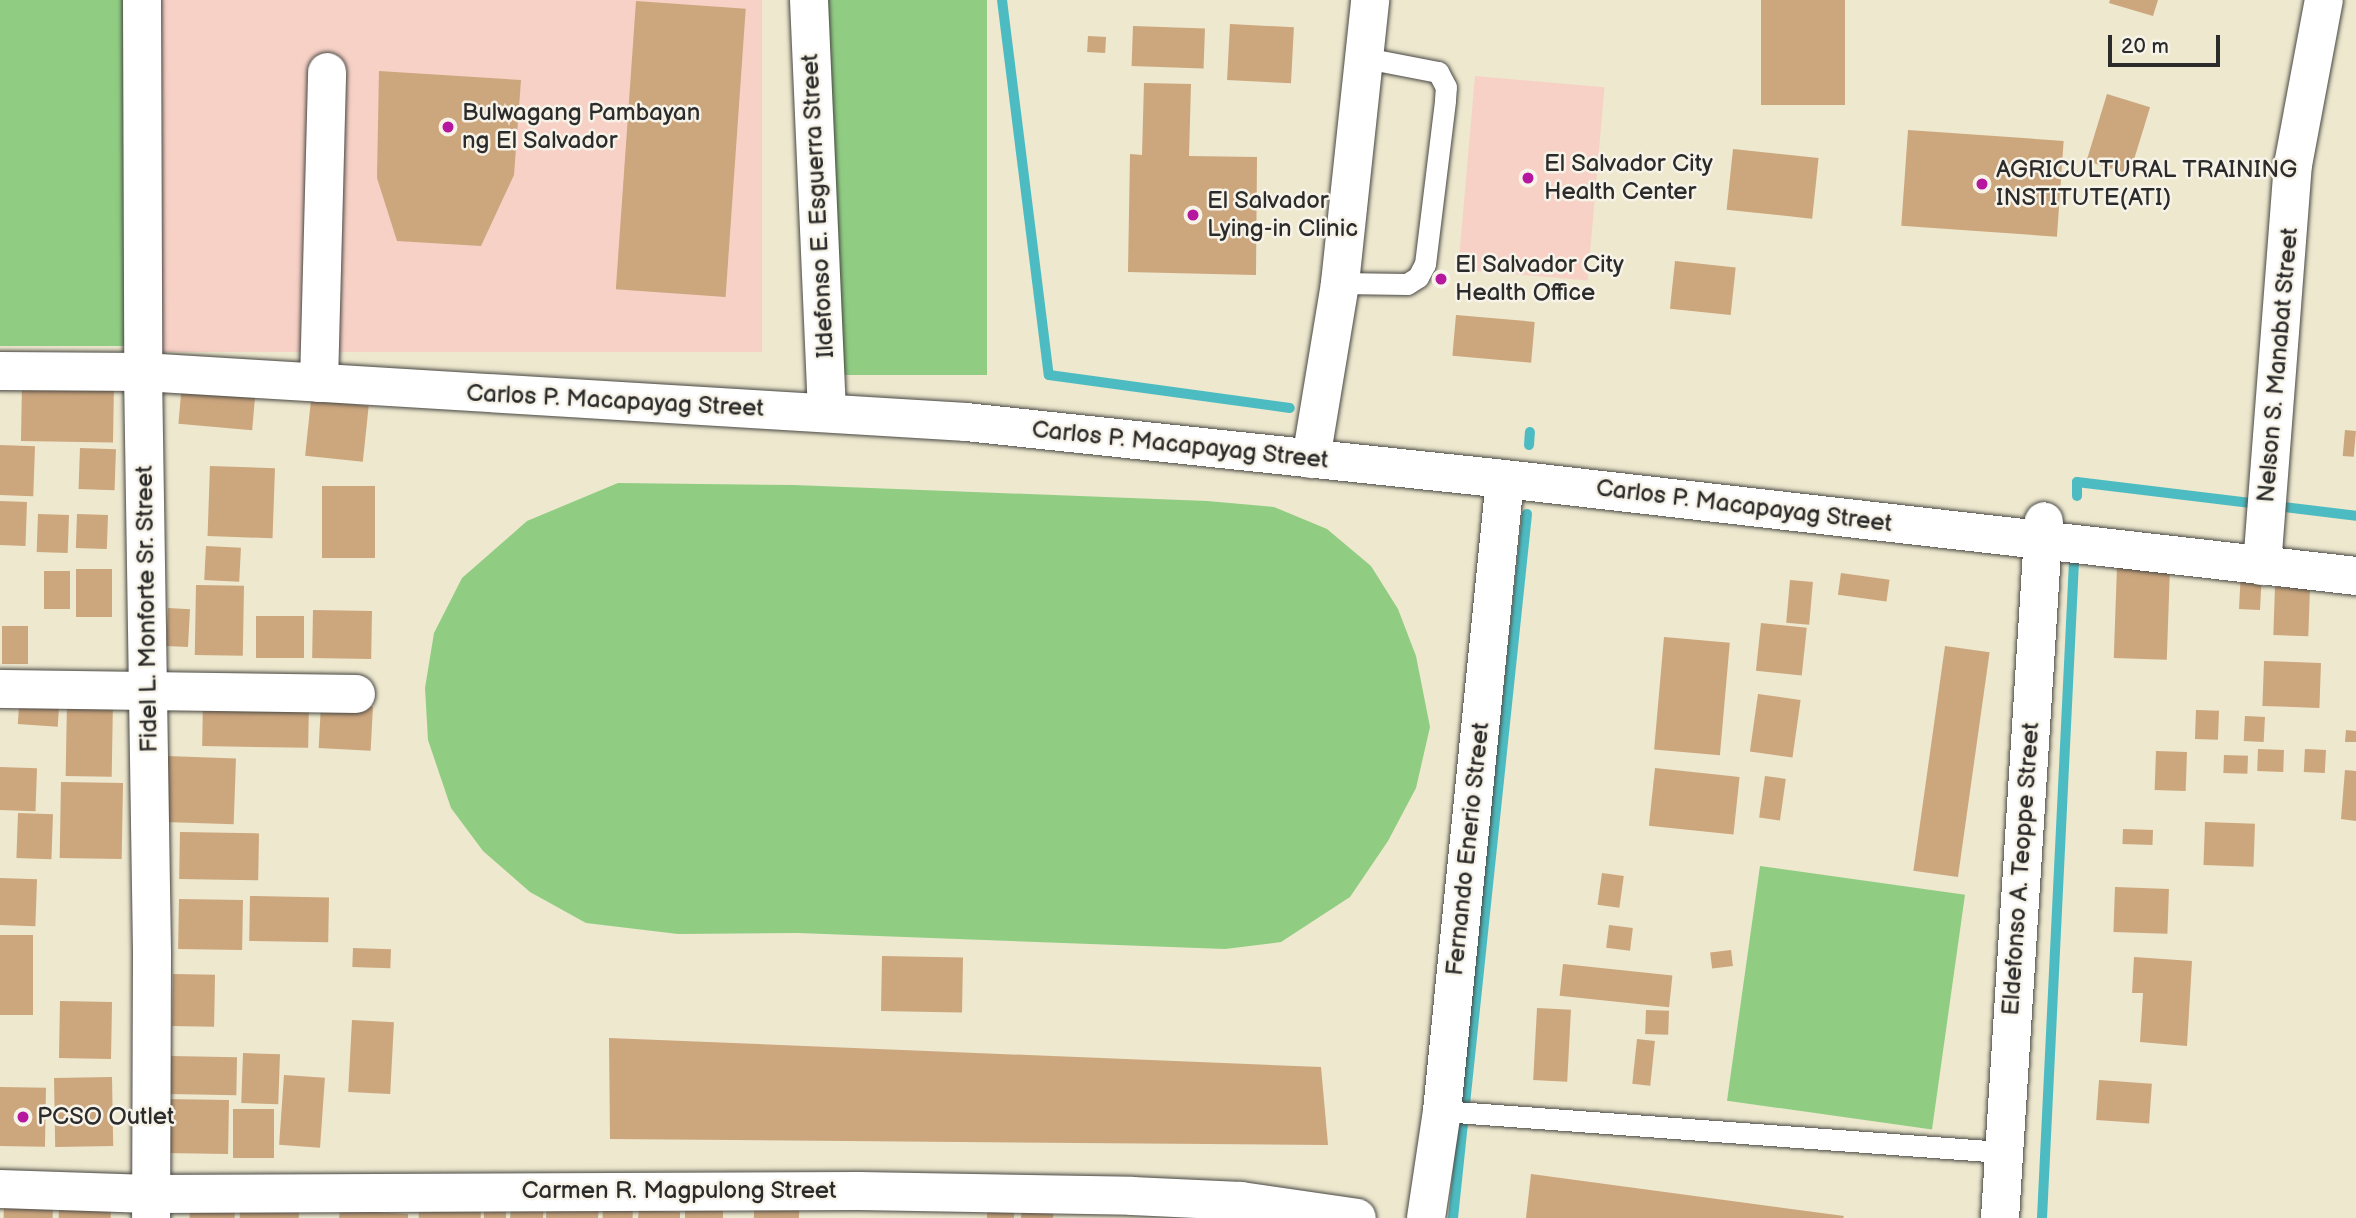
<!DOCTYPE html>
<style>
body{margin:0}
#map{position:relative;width:2356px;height:1218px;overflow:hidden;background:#ede8ce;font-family:"Balsamiq Sans",sans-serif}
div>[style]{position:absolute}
.built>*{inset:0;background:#f7d1c6;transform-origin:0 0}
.green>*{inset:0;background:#90cd83;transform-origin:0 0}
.stream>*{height:10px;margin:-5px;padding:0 5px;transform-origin:5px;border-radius:5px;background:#4dbcc2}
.building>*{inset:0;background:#cca67d;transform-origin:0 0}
.roads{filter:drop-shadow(0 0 2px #484743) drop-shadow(0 0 2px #484743)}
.lane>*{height:21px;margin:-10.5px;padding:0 10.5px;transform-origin:10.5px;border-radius:10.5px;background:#fff}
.street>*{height:38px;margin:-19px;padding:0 19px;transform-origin:19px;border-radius:19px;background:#fff}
.dots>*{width:19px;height:19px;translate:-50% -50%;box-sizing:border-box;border:4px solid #f7f3e8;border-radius:50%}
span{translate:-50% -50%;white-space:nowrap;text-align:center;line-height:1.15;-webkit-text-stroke:5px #f7f3e8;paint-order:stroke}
.poi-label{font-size:24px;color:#2b2b2b}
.left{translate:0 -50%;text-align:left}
.street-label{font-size:24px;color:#2b2b2b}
.scale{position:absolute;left:2108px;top:35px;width:112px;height:32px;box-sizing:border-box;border:4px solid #2b2b2b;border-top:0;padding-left:9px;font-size:21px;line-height:24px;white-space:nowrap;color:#2b2b2b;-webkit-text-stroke:5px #f7f3e8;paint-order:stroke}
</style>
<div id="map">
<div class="built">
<div style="left:157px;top:0;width:605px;height:352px"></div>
<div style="left:1475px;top:76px;width:130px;height:194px;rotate:5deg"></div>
</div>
<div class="green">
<div style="left:0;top:0;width:128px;height:346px"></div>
<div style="left:823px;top:0;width:164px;height:375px"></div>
<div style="clip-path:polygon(618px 483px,794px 485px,1207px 501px,1274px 507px,1327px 529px,1371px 566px,1398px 609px,1416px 656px,1430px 727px,1416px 788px,1388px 841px,1350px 897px,1281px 942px,1225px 949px,798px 933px,678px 934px,586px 923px,530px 892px,483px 851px,451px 808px,428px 740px,425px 688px,434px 633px,462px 578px,527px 521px)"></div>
<div style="left:1760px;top:866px;width:207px;height:237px;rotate:8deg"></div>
</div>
<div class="stream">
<div style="left:1002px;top:0;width:378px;rotate:82.9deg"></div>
<div style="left:1049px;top:375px;width:243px;rotate:7.8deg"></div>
<div style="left:1529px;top:445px;width:13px;rotate:-86deg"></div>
<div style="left:2077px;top:496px;width:14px;rotate:-90deg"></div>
<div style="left:2077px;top:482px;width:281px;rotate:6.9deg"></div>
<div style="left:1453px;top:1218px;width:708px;rotate:-84deg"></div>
<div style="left:2042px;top:1218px;width:657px;rotate:-87.21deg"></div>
</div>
<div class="building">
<div style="left:1761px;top:0;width:84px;height:105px"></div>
<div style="clip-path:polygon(2110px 0,2158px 0,2153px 16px,2109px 3px)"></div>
<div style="left:636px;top:1px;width:110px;height:289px;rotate:4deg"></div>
<div style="left:1230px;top:24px;width:64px;height:56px;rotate:3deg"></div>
<div style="left:1133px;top:26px;width:72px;height:40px;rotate:2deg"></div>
<div style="left:1088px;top:36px;width:18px;height:16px;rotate:3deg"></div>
<div style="clip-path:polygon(379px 71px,521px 80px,514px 175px,481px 246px,397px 241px,377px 178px)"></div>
<div style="clip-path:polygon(1144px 83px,1191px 84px,1189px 156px,1257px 157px,1256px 275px,1128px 272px,1130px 154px,1142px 155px)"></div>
<div style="left:2107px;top:94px;width:45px;height:70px;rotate:17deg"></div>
<div style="left:1908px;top:130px;width:156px;height:96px;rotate:4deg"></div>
<div style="left:1733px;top:149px;width:86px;height:61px;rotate:6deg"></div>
<div style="left:1675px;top:261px;width:61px;height:48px;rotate:6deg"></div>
<div style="left:1456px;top:315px;width:79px;height:41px;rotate:5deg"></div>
<div style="left:22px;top:383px;width:92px;height:58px;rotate:1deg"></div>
<div style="left:182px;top:383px;width:74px;height:41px;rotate:5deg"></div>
<div style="left:311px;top:400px;width:58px;height:56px;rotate:6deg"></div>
<div style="left:2345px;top:430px;width:11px;height:26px;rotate:5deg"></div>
<div style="left:0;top:445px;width:35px;height:50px;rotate:2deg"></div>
<div style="left:80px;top:448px;width:36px;height:41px;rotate:2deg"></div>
<div style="left:210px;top:466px;width:65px;height:70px;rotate:2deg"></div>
<div style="left:322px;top:486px;width:53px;height:72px"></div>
<div style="left:0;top:501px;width:27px;height:44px;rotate:2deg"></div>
<div style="left:38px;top:514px;width:31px;height:38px;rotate:2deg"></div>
<div style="left:77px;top:514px;width:31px;height:34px;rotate:2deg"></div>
<div style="left:206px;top:546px;width:35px;height:34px;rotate:3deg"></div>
<div style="left:2117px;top:566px;width:53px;height:92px;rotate:2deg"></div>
<div style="left:76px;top:569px;width:36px;height:48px"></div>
<div style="left:44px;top:571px;width:26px;height:38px"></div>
<div style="left:2241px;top:571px;width:21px;height:38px;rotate:3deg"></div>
<div style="left:1841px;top:573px;width:49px;height:22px;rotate:8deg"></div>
<div style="left:1790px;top:580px;width:23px;height:43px;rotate:5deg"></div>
<div style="left:196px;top:585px;width:48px;height:70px;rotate:1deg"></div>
<div style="left:2275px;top:587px;width:35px;height:48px;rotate:2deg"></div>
<div style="left:168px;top:608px;width:22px;height:38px;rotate:3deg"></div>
<div style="left:313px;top:610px;width:59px;height:48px;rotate:1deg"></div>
<div style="left:256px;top:616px;width:48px;height:42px"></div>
<div style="left:1761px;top:623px;width:46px;height:48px;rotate:6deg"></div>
<div style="left:2px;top:626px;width:26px;height:38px"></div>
<div style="left:1664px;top:637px;width:66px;height:113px;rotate:5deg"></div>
<div style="left:1945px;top:646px;width:45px;height:227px;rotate:8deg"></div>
<div style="left:2264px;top:661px;width:57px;height:45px;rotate:2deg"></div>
<div style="left:20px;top:692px;width:40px;height:32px;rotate:4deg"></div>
<div style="left:1758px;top:694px;width:43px;height:58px;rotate:8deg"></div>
<div style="left:203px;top:699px;width:106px;height:47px;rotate:1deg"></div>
<div style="left:67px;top:700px;width:46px;height:76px;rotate:1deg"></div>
<div style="left:321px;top:704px;width:52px;height:44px;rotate:3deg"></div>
<div style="left:2196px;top:710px;width:23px;height:29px;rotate:2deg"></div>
<div style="left:2245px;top:716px;width:20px;height:25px;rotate:3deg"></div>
<div style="clip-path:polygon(2346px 730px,2356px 731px,2356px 742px,2345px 742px)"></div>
<div style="left:2258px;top:749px;width:26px;height:22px;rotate:2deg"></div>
<div style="left:2305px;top:749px;width:21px;height:23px;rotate:3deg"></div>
<div style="left:2156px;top:751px;width:31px;height:39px;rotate:2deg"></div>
<div style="left:2224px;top:755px;width:24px;height:18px;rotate:2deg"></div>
<div style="left:167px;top:756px;width:69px;height:66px;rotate:2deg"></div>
<div style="left:0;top:767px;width:37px;height:43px;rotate:2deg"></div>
<div style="left:1655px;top:768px;width:85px;height:58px;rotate:6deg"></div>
<div style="clip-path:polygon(2345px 770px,2356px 771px,2356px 821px,2341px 819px)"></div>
<div style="left:1765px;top:776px;width:21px;height:42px;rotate:8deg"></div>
<div style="left:61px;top:782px;width:62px;height:76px;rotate:1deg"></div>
<div style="left:18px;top:813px;width:35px;height:45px;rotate:2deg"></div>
<div style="left:2205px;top:822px;width:50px;height:43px;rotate:2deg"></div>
<div style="left:2123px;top:829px;width:30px;height:15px;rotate:2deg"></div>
<div style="left:180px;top:832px;width:79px;height:47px;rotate:1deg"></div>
<div style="left:1602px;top:873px;width:22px;height:32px;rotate:8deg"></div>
<div style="left:0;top:878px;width:37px;height:47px;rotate:2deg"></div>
<div style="left:2115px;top:887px;width:54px;height:45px;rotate:2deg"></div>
<div style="left:250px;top:896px;width:79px;height:45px;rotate:1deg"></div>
<div style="left:179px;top:899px;width:64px;height:50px;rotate:1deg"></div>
<div style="left:1609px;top:925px;width:24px;height:23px;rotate:7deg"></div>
<div style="left:0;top:935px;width:33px;height:80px"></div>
<div style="left:353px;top:948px;width:38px;height:19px;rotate:2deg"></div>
<div style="left:1731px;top:950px;width:16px;height:21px;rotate:83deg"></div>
<div style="left:882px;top:956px;width:81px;height:55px;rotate:1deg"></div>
<div style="clip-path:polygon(2134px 957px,2192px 961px,2187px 1046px,2140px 1042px,2143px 993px,2132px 993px)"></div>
<div style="left:1563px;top:964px;width:110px;height:32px;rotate:6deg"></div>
<div style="left:173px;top:974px;width:42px;height:52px;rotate:1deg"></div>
<div style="left:60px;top:1001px;width:52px;height:57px;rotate:1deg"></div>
<div style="left:1537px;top:1008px;width:34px;height:72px;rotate:3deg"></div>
<div style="left:1646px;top:1010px;width:23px;height:24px;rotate:2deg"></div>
<div style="left:352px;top:1020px;width:42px;height:72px;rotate:3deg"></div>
<div style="clip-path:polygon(609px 1038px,1321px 1067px,1328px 1145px,610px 1139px)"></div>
<div style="left:1637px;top:1039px;width:18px;height:45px;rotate:6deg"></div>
<div style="left:243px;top:1053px;width:37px;height:50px;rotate:2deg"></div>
<div style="left:171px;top:1056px;width:66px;height:38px;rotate:1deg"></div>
<div style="left:284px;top:1075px;width:41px;height:70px;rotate:4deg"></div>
<div style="left:112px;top:1077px;width:69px;height:58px;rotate:89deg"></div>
<div style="left:2099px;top:1080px;width:53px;height:40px;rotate:4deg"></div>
<div style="left:0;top:1087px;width:46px;height:59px;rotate:1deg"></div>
<div style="left:165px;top:1099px;width:64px;height:54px;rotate:1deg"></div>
<div style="left:233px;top:1109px;width:41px;height:49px"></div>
<div style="clip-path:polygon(1531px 1174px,1844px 1216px,1843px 1218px,1526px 1218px)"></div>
<div style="left:723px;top:1192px;width:26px;height:38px;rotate:90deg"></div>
<div style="left:755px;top:1195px;width:45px;height:23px;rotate:3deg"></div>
<div style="left:4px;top:1197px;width:49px;height:21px;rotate:1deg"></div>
<div style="left:190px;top:1197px;width:45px;height:21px;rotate:1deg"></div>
<div style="clip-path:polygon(512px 1198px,544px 1201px,543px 1218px,510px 1218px)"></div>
<div style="left:59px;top:1200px;width:52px;height:18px;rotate:1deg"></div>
<div style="left:419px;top:1201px;width:62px;height:17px;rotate:1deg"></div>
<div style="left:988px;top:1202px;width:27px;height:16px;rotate:4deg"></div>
<div style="left:240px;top:1203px;width:59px;height:15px;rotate:1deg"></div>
<div style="clip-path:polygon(547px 1203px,599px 1206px,598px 1218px,546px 1218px)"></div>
<div style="clip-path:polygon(1022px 1203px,1054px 1205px,1053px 1218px,1021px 1218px)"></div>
<div style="left:603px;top:1206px;width:30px;height:12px;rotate:2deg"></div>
<div style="left:484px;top:1208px;width:22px;height:10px"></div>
<div style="clip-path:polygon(340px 1210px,408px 1214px,408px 1218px,339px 1218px)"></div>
<div style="clip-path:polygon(639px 1210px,680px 1212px,680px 1218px,638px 1218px)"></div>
</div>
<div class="roads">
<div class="lane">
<div style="left:1340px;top:283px;width:67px;rotate:0.9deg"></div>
<div style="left:1407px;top:284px;width:13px;rotate:-32deg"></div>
<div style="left:1418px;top:277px;width:15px;rotate:-62deg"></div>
<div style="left:1425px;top:264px;width:165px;rotate:-83deg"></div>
<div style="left:1445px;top:100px;width:13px;rotate:-86deg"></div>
<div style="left:1446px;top:87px;width:17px;rotate:-118deg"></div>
<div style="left:1438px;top:72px;width:74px;rotate:-169.1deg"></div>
<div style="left:1442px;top:1111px;width:561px;rotate:4.19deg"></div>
</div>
<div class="street">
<div style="left:142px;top:0;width:372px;rotate:89.8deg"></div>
<div style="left:143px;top:372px;width:582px;rotate:89.11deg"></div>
<div style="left:152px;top:954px;width:264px;rotate:90.2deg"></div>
<div style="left:809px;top:0;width:412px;rotate:87.5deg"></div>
<div style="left:0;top:371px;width:143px;rotate:0.4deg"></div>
<div style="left:143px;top:372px;width:825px;rotate:3.48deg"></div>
<div style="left:966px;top:422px;width:542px;rotate:6.04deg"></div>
<div style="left:1505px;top:479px;width:857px;rotate:6.5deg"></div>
<div style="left:319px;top:383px;width:311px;rotate:-88.5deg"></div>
<div style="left:1311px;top:459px;width:178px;rotate:-80.6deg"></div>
<div style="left:1340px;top:283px;width:285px;rotate:-83.9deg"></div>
<div style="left:2262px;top:566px;width:402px;rotate:-85.6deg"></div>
<div style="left:2293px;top:165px;width:168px;rotate:-79.4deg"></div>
<div style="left:0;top:689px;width:356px;rotate:0.8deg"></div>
<div style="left:0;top:1189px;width:150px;rotate:1.9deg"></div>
<div style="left:150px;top:1194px;width:709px;rotate:-0.24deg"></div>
<div style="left:859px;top:1191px;width:273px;rotate:1deg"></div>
<div style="left:1132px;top:1196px;width:109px;rotate:2.6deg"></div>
<div style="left:1241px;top:1201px;width:117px;rotate:8.3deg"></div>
<div style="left:1426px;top:1218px;width:108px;rotate:-81.5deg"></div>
<div style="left:1442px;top:1111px;width:635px;rotate:-84.31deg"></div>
<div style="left:2000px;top:1218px;width:698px;rotate:-86.39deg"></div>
</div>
</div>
<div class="dots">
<div style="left:448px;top:127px;background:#b5179e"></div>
<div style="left:1528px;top:178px;background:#b5179e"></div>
<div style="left:1982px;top:184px;background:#b5179e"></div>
<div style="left:1193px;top:215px;background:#b5179e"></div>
<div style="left:1441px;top:279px;background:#b5179e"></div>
<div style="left:23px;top:1117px;background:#b5179e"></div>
</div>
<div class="poi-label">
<span class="left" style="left:462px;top:127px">Bulwagang Pambayan<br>ng El Salvador</span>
<span class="left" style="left:1544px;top:178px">El Salvador City<br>Health Center</span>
<span class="left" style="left:1996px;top:184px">AGRICULTURAL TRAINING<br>INSTITUTE(ATI)</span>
<span class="left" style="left:1207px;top:215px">El Salvador<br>Lying-in Clinic</span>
<span class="left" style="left:1455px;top:279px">El Salvador City<br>Health Office</span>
<span class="left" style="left:37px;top:1117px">PCSO Outlet</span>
</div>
<div class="street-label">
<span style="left:818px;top:206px;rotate:-93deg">Ildefonso E. Esguerra Street</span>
<span style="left:2278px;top:365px;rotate:-85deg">Nelson S. Manabat Street</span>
<span style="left:615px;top:401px;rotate:3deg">Carlos P. Macapayag Street</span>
<span style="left:1180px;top:445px;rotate:6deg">Carlos P. Macapayag Street</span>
<span style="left:1744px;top:506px;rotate:7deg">Carlos P. Macapayag Street</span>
<span style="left:147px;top:609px;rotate:-91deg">Fidel L. Monforte Sr. Street</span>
<span style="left:1468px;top:849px;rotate:-84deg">Fernando Enerio Street</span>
<span style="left:2021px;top:869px;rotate:-86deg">Eldefonso A. Teoppe Street</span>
<span style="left:679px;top:1191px">Carmen R. Magpulong Street</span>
</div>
<div class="scale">20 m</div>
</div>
